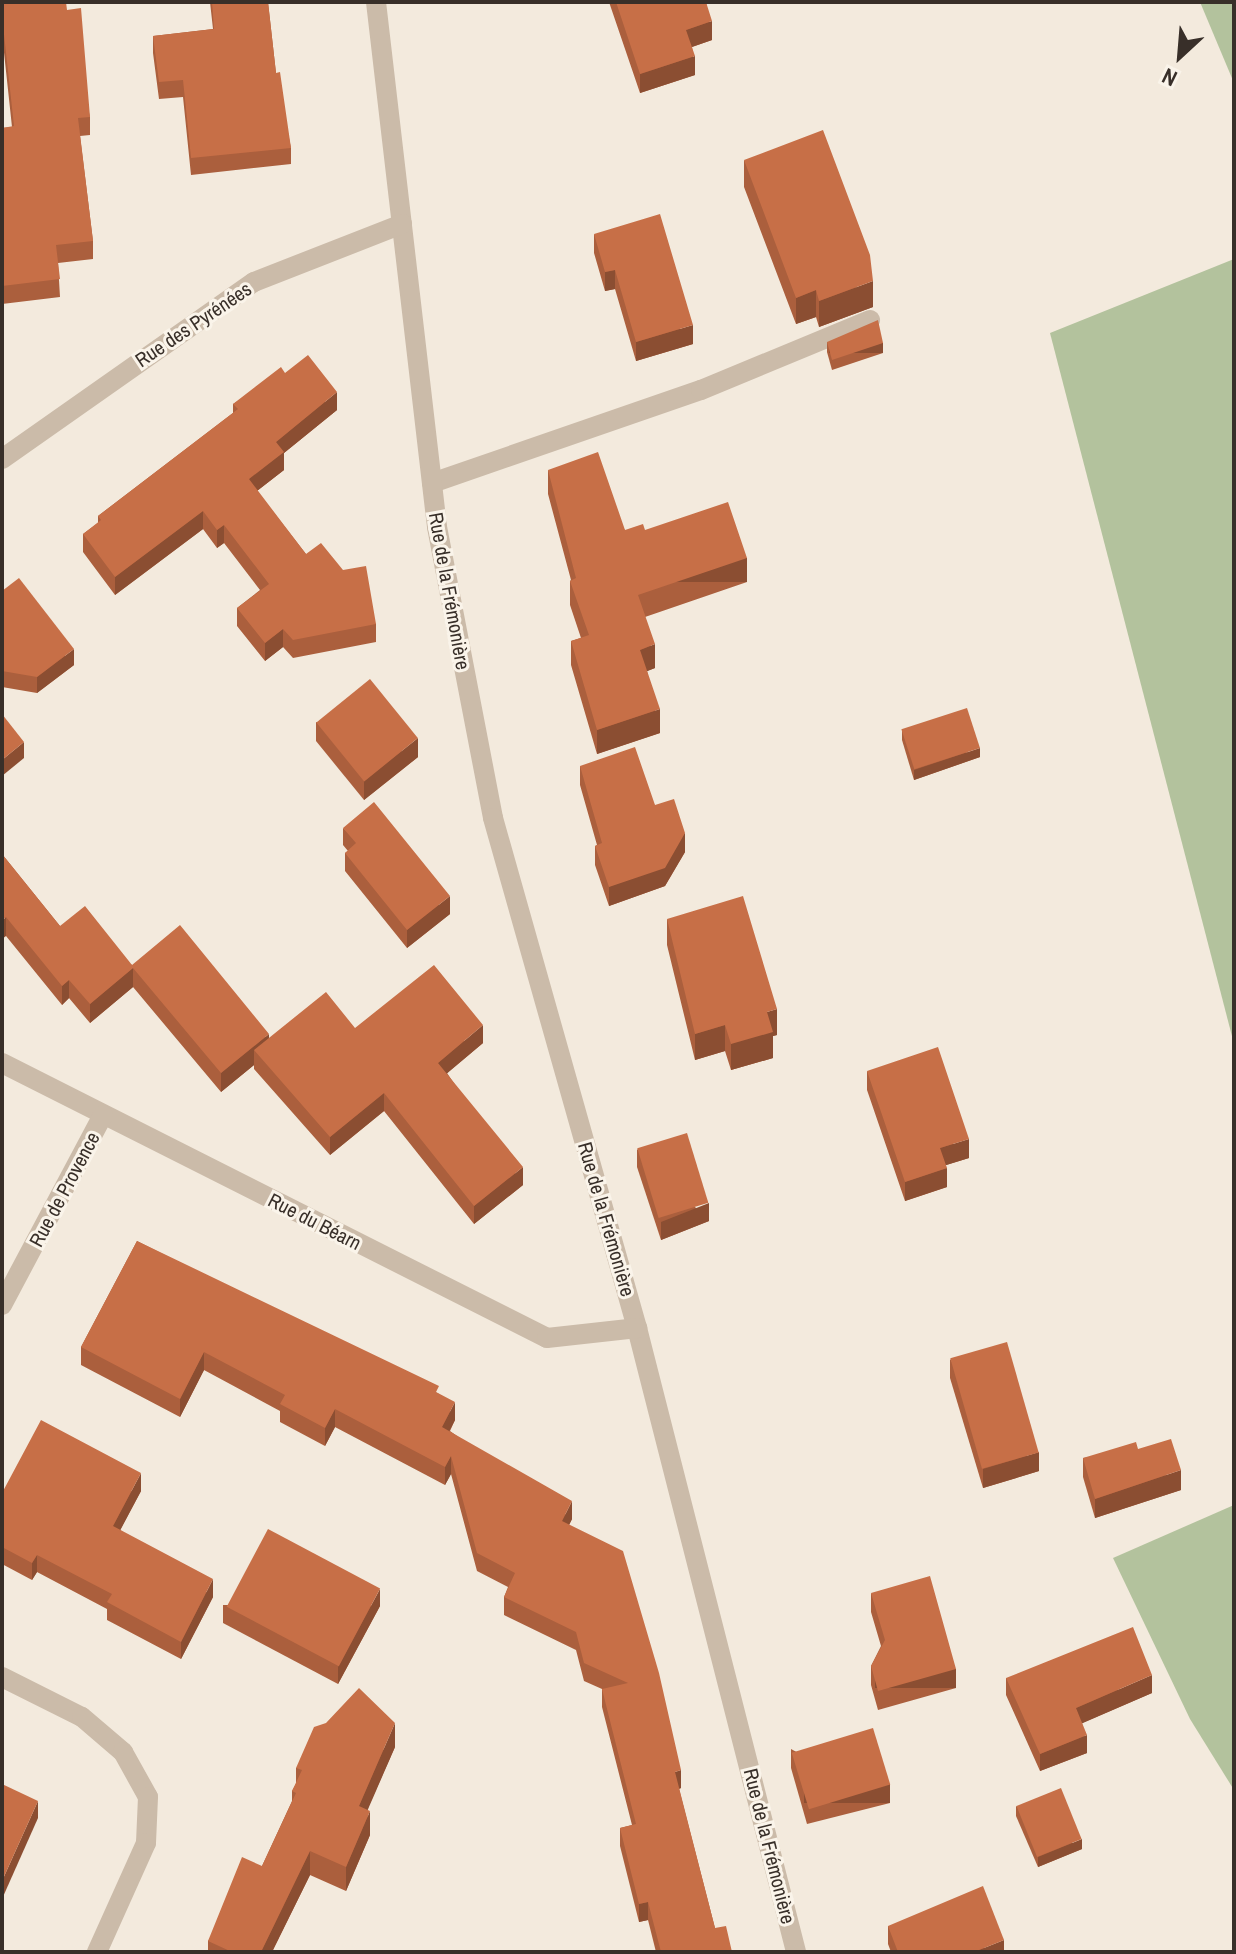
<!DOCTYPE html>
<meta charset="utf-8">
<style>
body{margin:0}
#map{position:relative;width:1236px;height:1954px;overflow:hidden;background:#f3eadd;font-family:"Archivo Narrow",sans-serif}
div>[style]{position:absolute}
.green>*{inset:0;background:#b3c29d}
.service>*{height:20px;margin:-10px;padding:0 10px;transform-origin:10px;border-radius:10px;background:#cbbba9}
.minor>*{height:20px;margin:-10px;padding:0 10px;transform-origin:10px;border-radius:10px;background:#cbbba9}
.wall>*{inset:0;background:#ab5f3d}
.shaded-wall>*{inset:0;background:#8b4e32;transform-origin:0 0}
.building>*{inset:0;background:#c76f47;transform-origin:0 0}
span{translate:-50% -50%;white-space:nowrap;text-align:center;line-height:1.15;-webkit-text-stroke:6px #faf4ea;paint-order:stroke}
.street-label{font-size:20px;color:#382f29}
.frame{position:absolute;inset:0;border:4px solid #382f29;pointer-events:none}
.north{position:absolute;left:1140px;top:16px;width:80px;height:80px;-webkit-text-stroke:6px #faf4ea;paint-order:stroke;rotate:206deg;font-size:22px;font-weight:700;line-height:32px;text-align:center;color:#382f29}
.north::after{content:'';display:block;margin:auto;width:28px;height:36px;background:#382f29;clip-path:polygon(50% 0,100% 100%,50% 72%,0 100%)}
</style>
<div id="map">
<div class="green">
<div style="clip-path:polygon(1200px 2px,1234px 2px,1234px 83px)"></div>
<div style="clip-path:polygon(1234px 259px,1234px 1044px,1050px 333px)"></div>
<div style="clip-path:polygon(1234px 1505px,1234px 1790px,1190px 1719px,1113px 1558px)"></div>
</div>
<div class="service">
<div style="left:432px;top:483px;width:285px;rotate:-19.1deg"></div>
<div style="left:701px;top:390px;width:183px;rotate:-22.5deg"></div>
</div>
<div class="minor">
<div style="left:376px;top:2px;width:529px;rotate:83.37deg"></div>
<div style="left:437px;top:527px;width:296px;rotate:79.1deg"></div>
<div style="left:493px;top:818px;width:530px;rotate:74.23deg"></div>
<div style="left:637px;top:1328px;width:644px;rotate:75.7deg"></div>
<div style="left:2px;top:459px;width:308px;rotate:-35.1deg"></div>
<div style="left:254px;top:282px;width:159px;rotate:-21.4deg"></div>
<div style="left:2px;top:1063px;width:610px;rotate:26.77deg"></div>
<div style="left:547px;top:1338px;width:91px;rotate:-6.3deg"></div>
<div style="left:2px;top:1305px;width:215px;rotate:-62deg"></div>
<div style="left:2px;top:1677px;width:89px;rotate:26.6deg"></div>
<div style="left:82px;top:1717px;width:54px;rotate:40.5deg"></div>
<div style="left:123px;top:1752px;width:51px;rotate:60.9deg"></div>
<div style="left:148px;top:1797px;width:46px;rotate:92.5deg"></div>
<div style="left:146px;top:1843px;width:120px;rotate:114.2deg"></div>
</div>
<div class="wall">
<div style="clip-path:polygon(2px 2px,67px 10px,90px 117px,90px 135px,80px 136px,93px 241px,93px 259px,58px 263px,60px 297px,2px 304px,2px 128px,12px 127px,2px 34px)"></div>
<div style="clip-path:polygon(210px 2px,268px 2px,276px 73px,291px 148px,291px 164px,191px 175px,183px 97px,159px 99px,153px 53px,153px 36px,213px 29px)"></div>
<div style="clip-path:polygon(609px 2px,706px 2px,712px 40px,692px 47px,695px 75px,640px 93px)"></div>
<div style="clip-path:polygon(744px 160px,873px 307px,819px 327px,816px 317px,796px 324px,744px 187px)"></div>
<div style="clip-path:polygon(594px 234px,693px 344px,636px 361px,615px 289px,605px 291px,594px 253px)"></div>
<div style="clip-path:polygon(827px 342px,883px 353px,832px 370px,827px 352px)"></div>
<div style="clip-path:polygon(285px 373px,337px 410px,284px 453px,284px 470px,257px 491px,306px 554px,376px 624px,376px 642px,293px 658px,283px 647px,265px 661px,237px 626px,237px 608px,260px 590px,224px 543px,217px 548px,203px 529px,115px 595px,83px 552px,83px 534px,98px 523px,98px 516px,233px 413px,233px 404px)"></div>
<div style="clip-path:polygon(548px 470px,625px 530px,645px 530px,747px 582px,645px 617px,655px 668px,647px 671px,660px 733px,597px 754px,571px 665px,571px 641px,581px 638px,570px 605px,570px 581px,571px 580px,548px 494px)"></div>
<div style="clip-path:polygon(2px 591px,74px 665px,37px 693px,2px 687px)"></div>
<div style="clip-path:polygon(316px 722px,418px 757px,364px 800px,316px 741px)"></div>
<div style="clip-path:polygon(902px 730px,980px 757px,914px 780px,902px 740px)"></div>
<div style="clip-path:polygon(580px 766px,655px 805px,685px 852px,665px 886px,609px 906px,595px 865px,595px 846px,597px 845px,580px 785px)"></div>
<div style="clip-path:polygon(343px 828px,450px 914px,407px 948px,345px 871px,345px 853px,348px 851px,343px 845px)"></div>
<div style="clip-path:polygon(2px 854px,60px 926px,269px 1039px,355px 1028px,483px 1043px,447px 1073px,523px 1185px,474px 1224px,384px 1111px,330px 1155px,254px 1069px,254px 1065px,221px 1092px,133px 987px,90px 1023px,69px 998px,62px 1005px,6px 936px)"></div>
<div style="clip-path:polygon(667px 919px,777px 1035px,773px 1036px,773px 1058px,731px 1070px,725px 1051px,695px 1060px,667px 945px)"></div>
<div style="clip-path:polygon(867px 1071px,969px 1158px,946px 1165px,947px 1187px,905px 1201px,867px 1090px)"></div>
<div style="clip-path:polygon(637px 1149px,709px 1221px,661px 1240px,637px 1167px)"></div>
<div style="clip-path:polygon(137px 1241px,439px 1394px,455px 1420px,450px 1431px,572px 1519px,569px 1525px,681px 1788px,679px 1789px,715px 1928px,732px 1952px,656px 1952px,648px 1920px,639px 1922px,620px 1846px,620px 1828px,632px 1825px,602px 1707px,602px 1689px,584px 1681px,576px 1650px,504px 1615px,504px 1597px,508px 1587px,477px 1571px,451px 1474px,445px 1485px,335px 1427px,325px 1446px,280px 1422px,280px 1411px,204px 1370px,180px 1417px,81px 1365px,81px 1347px)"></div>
<div style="clip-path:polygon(950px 1359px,1039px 1471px,983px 1488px,950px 1378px)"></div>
<div style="clip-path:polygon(1138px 1449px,1181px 1490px,1095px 1518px,1083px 1477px,1083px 1458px)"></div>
<div style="clip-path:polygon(141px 1491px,120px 1530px,213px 1597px,181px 1659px,107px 1620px,107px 1609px,37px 1572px,32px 1580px,2px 1564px,2px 1493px)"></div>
<div style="clip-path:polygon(871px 1593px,956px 1688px,878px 1710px,871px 1685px,871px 1666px,881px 1646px,871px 1612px)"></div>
<div style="clip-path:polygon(223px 1605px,380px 1606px,338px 1684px,223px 1623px)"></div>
<div style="clip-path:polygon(1006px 1678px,1152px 1693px,1082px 1723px,1087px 1753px,1040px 1771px,1006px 1695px)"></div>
<div style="clip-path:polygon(395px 1747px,367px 1810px,370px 1835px,346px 1891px,310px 1875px,272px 1952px,208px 1952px,208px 1941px,262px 1866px,292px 1801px,292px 1791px,296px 1784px,296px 1768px)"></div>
<div style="clip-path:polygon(791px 1749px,890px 1803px,807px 1824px,791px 1768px)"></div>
<div style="clip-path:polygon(1016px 1806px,1082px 1849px,1038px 1867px,1016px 1816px)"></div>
<div style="clip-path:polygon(888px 1926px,1004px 1952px,891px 1952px,888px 1944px)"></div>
</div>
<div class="shaded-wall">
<div style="clip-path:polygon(712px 21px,712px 40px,686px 49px,686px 30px)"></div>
<div style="clip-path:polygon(695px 56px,695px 75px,640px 93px,640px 74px)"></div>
<div style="clip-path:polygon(615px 270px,615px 289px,605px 291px,605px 272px)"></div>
<div style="clip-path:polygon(873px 281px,873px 307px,819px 327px,819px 301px)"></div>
<div style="clip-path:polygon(816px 290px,816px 317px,796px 324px,796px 298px)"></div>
<div style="clip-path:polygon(693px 325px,693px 344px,636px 361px,636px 342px)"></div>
<div style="left:883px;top:343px;width:10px;height:54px;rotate:90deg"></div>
<div style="clip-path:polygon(337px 392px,337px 410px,284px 453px,284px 470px,249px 497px,249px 479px,276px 442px)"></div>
<div style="clip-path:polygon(203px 511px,203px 529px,115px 595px,115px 577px)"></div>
<div style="clip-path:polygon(224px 525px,224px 543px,217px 548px,217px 530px)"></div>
<div style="left:747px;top:558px;width:24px;height:115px;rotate:90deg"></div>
<div style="clip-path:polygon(283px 629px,283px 647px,265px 661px,265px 643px)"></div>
<div style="clip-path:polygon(655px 644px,655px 668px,640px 674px,640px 650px)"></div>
<div style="clip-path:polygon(74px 649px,74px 665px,37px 693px,37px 677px)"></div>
<div style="clip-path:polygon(660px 709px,660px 733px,597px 754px,597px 730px)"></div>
<div style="clip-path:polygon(418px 738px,418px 757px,364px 800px,364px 781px)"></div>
<div style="clip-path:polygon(24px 742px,24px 758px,2px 776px,2px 760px)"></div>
<div style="clip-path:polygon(980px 748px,980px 757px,914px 780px,914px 770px)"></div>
<div style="clip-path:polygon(685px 833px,685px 852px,665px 886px,609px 906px,609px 887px)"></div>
<div style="clip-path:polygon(450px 896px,450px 914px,407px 948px,407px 930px)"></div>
<div style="clip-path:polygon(6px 917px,6px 936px,2px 939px,2px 921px)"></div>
<div style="clip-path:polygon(133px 968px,133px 987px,90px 1023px,90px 1004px)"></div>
<div style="clip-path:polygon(69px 980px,69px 998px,62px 1005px,62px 986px)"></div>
<div style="clip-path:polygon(777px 1009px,777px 1035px,773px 1036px,773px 1058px,731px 1070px,731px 1044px,767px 1012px)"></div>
<div style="clip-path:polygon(483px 1025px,483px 1043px,438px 1081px,438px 1063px)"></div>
<div style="clip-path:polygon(725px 1025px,725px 1051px,695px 1060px,695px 1034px)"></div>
<div style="clip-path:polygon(269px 1034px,269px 1053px,254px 1050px,254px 1065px,221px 1092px,221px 1073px)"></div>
<div style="clip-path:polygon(384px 1093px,384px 1111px,330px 1155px,330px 1137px)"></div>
<div style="clip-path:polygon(969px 1139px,969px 1158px,940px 1167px,940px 1148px)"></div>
<div style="clip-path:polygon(523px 1167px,523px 1185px,474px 1224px,474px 1206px)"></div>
<div style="clip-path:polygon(947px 1168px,947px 1187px,905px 1201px,905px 1182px)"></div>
<div style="clip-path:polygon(709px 1203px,709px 1221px,661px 1240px,661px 1222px)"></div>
<div style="clip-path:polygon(204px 1352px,204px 1370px,180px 1417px,180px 1399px)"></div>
<div style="clip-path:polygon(455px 1402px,455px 1420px,442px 1445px,442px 1427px)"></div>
<div style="clip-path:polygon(335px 1409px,335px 1427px,325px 1446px,325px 1428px)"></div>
<div style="clip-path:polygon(1039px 1452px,1039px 1471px,983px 1488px,983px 1469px)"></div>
<div style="clip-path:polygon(451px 1456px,451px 1474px,445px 1485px,445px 1467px)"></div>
<div style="clip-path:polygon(1181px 1470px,1181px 1490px,1095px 1518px,1095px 1499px)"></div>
<div style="clip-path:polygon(141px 1473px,141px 1491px,113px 1544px,113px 1526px)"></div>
<div style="clip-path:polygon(572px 1501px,572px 1519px,562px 1539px,562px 1521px)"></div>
<div style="clip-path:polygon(37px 1555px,37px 1572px,32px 1580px,32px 1563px)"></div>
<div style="clip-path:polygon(213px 1579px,213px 1597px,181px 1659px,181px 1642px)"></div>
<div style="clip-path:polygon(380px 1589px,380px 1606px,338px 1684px,338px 1667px)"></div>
<div style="left:956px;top:1669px;width:19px;height:81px;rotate:90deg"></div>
<div style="clip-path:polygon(1152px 1675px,1152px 1693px,1076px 1726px,1076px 1708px)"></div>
<div style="clip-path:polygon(395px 1723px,395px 1747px,359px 1830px,359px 1806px)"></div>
<div style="clip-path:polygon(1087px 1735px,1087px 1753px,1040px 1771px,1040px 1754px)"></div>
<div style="clip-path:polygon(681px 1770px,681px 1788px,675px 1790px,675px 1772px)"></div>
<div style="left:890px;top:1784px;width:19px;height:86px;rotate:90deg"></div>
<div style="clip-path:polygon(38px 1801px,38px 1818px,2px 1899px,2px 1881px)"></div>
<div style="clip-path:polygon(370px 1811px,370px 1835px,346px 1891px,346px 1867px)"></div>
<div style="clip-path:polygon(1082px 1839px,1082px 1849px,1038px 1867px,1038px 1857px)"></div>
<div style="clip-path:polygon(310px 1851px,310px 1875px,272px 1952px,261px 1952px)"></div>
<div style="clip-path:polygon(648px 1902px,648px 1920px,639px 1922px,639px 1904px)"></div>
<div style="clip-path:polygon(1004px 1940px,1004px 1952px,974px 1952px)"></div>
</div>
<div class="building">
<div style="clip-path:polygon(2px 2px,66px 2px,67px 10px,81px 8px,90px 117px,78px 118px,93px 241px,56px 245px,60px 279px,2px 286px,2px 128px,14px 126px,2px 16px)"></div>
<div style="clip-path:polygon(212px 2px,268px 2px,276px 73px,280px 72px,291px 148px,191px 158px,183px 80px,159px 82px,153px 36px,214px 29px)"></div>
<div style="clip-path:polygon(616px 2px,706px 2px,712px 21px,686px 30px,695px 56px,640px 74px)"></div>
<div style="clip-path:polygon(823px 130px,870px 255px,873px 281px,819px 301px,816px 290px,796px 298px,744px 160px)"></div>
<div style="clip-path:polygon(660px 214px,693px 325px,636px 342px,615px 270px,605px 272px,594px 234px)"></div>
<div style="clip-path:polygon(878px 320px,883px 343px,832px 360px,827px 342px)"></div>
<div style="clip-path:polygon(308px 355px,337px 392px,276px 442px,284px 452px,249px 479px,306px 554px,321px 543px,343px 570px,366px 566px,376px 624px,293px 640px,283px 629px,265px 643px,237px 608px,269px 584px,224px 525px,217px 530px,203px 511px,115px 577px,83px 534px,101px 520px,98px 516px,238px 409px,233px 404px,281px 367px,285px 373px)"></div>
<div style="clip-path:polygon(598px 452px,625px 530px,643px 524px,645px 530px,728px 502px,747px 558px,638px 595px,655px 644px,640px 650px,660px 709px,597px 730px,571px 641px,589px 635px,570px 581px,576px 578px,548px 470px)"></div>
<div style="clip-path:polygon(19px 578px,74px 649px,37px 677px,2px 671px,2px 591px)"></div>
<div style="left:370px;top:679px;width:76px;height:69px;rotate:51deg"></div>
<div style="left:967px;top:708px;width:42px;height:69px;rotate:72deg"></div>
<div style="clip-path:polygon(2px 714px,24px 742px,2px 760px)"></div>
<div style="clip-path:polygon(635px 747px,655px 805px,674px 799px,685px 833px,665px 868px,609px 887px,595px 846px,602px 843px,580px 766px)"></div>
<div style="clip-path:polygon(374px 802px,450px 896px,407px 930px,345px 853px,356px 843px,343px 828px)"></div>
<div style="clip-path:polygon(2px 854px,60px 926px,85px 906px,132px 965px,180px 925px,269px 1034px,221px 1073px,133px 968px,90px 1004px,69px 980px,62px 986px,6px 917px,2px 921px)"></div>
<div style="clip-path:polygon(743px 896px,777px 1009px,767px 1012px,773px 1032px,731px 1044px,725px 1025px,695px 1034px,667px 919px)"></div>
<div style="clip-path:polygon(434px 965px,483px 1025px,438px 1063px,523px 1167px,474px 1206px,384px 1093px,330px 1137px,254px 1050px,326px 992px,355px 1028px)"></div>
<div style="clip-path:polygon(938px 1047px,969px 1139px,940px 1148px,947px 1168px,905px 1182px,867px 1071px)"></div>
<div style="left:687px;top:1133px;width:73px;height:52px;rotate:73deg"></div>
<div style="clip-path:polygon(137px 1241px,439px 1386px,436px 1392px,455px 1402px,442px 1427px,572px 1501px,562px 1521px,623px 1551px,659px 1673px,681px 1770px,675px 1772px,715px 1928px,726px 1926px,732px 1952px,661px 1952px,648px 1902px,639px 1904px,620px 1828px,636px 1824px,602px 1689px,628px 1683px,584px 1663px,576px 1632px,504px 1597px,515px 1573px,477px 1553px,451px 1456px,445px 1467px,335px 1409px,325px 1428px,280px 1404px,285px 1395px,204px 1352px,180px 1399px,81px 1347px)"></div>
<div style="left:1007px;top:1342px;width:115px;height:59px;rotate:74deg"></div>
<div style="clip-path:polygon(41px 1420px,141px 1473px,113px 1526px,213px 1579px,181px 1642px,107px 1602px,112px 1594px,37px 1555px,32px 1563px,2px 1547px,2px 1493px)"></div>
<div style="clip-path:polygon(1171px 1439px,1181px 1470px,1095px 1499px,1083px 1458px,1136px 1442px,1138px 1449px)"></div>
<div style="left:268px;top:1529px;width:127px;height:88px;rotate:28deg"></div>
<div style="clip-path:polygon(930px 1576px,956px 1669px,878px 1691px,871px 1666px,885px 1640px,871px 1593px)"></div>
<div style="clip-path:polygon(1133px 1627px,1152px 1675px,1076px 1708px,1087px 1735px,1040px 1754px,1006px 1678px)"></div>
<div style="clip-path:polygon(359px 1688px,395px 1723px,359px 1806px,370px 1811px,346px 1867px,310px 1851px,261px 1952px,232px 1952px,208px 1941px,242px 1857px,262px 1866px,296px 1793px,292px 1791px,302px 1770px,296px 1768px,314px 1727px,326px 1723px)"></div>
<div style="left:873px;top:1728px;width:59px;height:85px;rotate:73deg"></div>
<div style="clip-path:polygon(2px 1784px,38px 1801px,2px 1881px)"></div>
<div style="left:1061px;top:1788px;width:55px;height:48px;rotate:68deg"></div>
<div style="clip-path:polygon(983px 1886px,1004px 1940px,974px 1952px,898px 1952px,888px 1926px)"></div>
</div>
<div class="street-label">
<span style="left:193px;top:324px;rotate:-34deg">Rue des Pyrénées</span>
<span style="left:450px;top:591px;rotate:80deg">Rue de la Frémonière</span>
<span style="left:64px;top:1189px;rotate:-62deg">Rue de Provence</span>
<span style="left:607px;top:1219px;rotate:74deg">Rue de la Frémonière</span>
<span style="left:315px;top:1221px;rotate:27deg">Rue du Béarn</span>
<span style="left:770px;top:1846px;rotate:76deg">Rue de la Frémonière</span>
</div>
<div class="frame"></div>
<div class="north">N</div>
</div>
